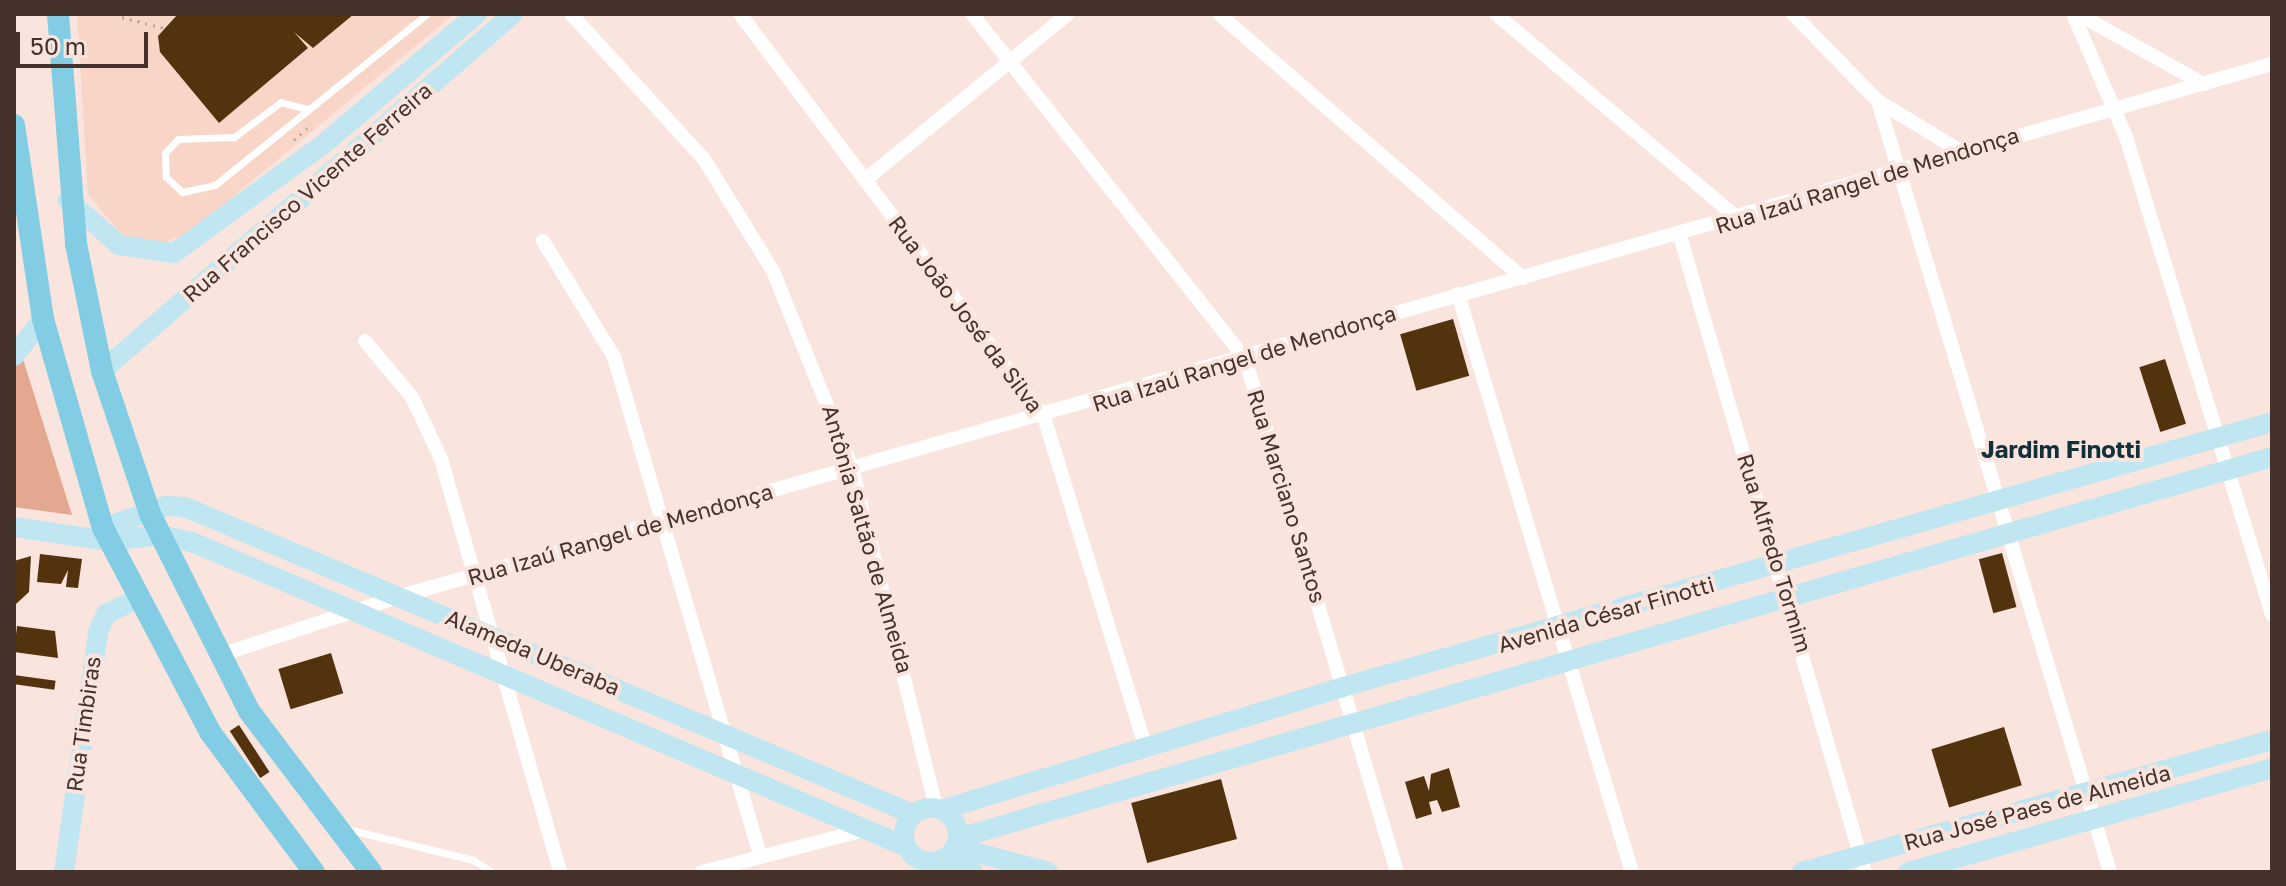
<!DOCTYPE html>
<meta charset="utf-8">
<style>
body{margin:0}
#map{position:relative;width:2286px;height:886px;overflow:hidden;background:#f9e5dd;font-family:"Golos Text",sans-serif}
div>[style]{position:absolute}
.built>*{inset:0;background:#f8d5c7}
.green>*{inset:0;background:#e4a890}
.building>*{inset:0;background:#53320e;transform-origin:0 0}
.path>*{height:3px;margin-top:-1.5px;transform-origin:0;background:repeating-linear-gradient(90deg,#b9a59d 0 2px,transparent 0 8px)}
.lane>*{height:7px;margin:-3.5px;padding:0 3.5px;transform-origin:3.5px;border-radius:3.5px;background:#fff}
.street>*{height:14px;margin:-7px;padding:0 7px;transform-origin:7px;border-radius:7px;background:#fff}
.secondary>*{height:20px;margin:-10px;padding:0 10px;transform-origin:10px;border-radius:10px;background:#c0e6f2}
.secondary>.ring{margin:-10px;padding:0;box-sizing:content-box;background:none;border:20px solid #c0e6f2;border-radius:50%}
.primary>*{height:22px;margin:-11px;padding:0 11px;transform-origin:11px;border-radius:11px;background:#82cde4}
span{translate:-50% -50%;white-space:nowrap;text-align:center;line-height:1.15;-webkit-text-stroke:8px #f9e5dd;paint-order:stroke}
.street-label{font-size:22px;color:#45322a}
.neighbourhood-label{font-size:24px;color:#12303a;font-weight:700}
.frame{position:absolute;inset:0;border:16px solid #45322a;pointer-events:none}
.scale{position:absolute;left:16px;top:32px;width:132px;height:36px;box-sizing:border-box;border:4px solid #45322a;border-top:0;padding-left:10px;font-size:24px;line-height:28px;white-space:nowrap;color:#45322a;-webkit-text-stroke:6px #f9e5dd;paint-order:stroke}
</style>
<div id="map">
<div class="built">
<div style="clip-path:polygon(77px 14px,454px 14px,189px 233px,162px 243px,121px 234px,88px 194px)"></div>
</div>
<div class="green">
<div style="clip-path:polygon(22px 356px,72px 515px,14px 507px,14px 367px)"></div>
</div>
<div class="building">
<div style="clip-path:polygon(178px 14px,354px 14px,313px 48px,294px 32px,308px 48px,219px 123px,160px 52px,158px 36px)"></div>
<div style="left:1453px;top:319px;width:59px;height:55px;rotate:74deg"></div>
<div style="left:2165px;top:359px;width:68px;height:27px;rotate:72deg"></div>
<div style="left:2002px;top:553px;width:56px;height:24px;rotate:75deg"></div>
<div style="clip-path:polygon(40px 554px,82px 559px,78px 588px,66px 587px,68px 570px,61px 584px,37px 582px)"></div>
<div style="clip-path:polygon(31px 556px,29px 592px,16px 604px,14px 561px)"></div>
<div style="clip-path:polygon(17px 626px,55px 631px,58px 658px,14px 652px)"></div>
<div style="left:331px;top:653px;width:42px;height:55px;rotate:73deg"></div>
<div style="left:14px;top:675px;width:42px;height:9px;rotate:8deg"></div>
<div style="left:239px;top:725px;width:56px;height:11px;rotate:57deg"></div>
<div style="left:2004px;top:727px;width:61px;height:76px;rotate:73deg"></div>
<div style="clip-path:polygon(1449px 768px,1460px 807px,1442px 812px,1437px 800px,1429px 802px,1432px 814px,1416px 819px,1405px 782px,1424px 776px,1429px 791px,1431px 774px)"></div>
<div style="left:1221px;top:779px;width:62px;height:93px;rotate:75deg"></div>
</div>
<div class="path">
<div style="left:99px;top:14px;width:24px"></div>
<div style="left:122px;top:17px;width:43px;rotate:14.7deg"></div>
<div style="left:294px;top:140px;width:24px;rotate:-42deg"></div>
</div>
<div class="lane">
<div style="left:307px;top:109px;width:27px;rotate:-165deg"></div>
<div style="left:281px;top:102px;width:59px;rotate:143.3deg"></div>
<div style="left:234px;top:137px;width:56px;rotate:178deg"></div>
<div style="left:178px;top:139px;width:19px;rotate:133deg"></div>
<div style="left:165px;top:153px;width:24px;rotate:88deg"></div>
<div style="left:166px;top:177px;width:22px;rotate:43deg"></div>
<div style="left:182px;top:192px;width:34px;rotate:-12deg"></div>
<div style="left:215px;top:185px;width:272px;rotate:-38.9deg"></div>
<div style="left:347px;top:829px;width:130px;rotate:13.8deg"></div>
<div style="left:473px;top:860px;width:22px;rotate:32deg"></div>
</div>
<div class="street">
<div style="left:571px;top:14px;width:197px;rotate:47.5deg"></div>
<div style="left:704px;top:159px;width:132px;rotate:58.4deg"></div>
<div style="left:773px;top:271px;width:212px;rotate:68.1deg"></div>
<div style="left:852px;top:468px;width:350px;rotate:76.1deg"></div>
<div style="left:740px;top:14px;width:505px;rotate:52.97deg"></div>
<div style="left:1044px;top:417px;width:343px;rotate:72.9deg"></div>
<div style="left:972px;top:14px;width:439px;rotate:51.6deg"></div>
<div style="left:1245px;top:358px;width:536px;rotate:73.53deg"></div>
<div style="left:1219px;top:14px;width:403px;rotate:41deg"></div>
<div style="left:1496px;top:14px;width:318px;rotate:40.2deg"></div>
<div style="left:1793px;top:14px;width:122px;rotate:45.7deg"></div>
<div style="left:1878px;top:101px;width:92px;rotate:31.3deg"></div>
<div style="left:2073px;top:14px;width:134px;rotate:66.7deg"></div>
<div style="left:2126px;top:137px;width:500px;rotate:73deg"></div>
<div style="left:2078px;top:14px;width:144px;rotate:29.1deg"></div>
<div style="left:1878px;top:101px;width:805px;rotate:73.25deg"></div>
<div style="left:865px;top:180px;width:262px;rotate:-39.3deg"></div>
<div style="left:1680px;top:236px;width:662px;rotate:73.78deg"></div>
<div style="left:543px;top:241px;width:136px;rotate:58.5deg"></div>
<div style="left:614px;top:357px;width:519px;rotate:73.66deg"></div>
<div style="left:1458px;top:294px;width:604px;rotate:73.25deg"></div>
<div style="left:365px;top:341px;width:73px;rotate:50deg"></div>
<div style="left:412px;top:397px;width:68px;rotate:64.9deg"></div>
<div style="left:441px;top:459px;width:430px;rotate:73.9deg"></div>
<div style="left:217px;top:656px;width:189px;rotate:-18.1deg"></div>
<div style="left:397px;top:597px;width:1949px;rotate:-15.87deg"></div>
<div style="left:702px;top:872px;width:171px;rotate:-14.5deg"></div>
</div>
<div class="secondary">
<div style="left:68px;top:200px;width:68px;rotate:41.4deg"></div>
<div style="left:119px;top:245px;width:56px;rotate:8.3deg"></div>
<div style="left:174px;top:253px;width:188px;rotate:-36.1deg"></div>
<div style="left:326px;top:142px;width:198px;rotate:-40.3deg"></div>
<div style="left:14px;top:356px;width:47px;rotate:-51.9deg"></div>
<div style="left:102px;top:371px;width:544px;rotate:-40.98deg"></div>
<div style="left:14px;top:527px;width:96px;rotate:8.4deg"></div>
<div style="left:109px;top:541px;width:52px;rotate:-6.6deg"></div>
<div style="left:161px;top:535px;width:32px;rotate:13deg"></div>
<div style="left:192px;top:542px;width:777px;rotate:23.1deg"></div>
<div style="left:103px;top:528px;width:67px;rotate:-19.2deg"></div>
<div style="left:166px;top:506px;width:19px;rotate:3deg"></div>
<div style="left:185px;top:507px;width:790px;rotate:22.87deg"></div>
<div class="ring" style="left:904px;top:808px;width:34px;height:34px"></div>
<div style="left:941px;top:810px;width:420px;rotate:-17deg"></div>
<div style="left:1343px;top:687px;width:966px;rotate:-15.92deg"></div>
<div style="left:958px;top:838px;width:1368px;rotate:-16.17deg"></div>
<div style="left:955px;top:847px;width:96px;rotate:15deg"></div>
<div style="left:939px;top:860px;width:36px;rotate:19deg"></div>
<div style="left:64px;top:872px;width:242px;rotate:-81.9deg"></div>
<div style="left:98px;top:632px;width:20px;rotate:-66deg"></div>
<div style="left:106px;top:614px;width:34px;rotate:-26deg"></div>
<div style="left:1802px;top:872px;width:488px;rotate:-15.7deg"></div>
<div style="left:1908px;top:872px;width:379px;rotate:-15.9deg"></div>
</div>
<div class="primary">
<div style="left:58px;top:14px;width:231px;rotate:85.5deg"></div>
<div style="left:76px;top:244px;width:130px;rotate:78.4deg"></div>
<div style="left:102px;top:371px;width:151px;rotate:71.4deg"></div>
<div style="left:150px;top:514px;width:220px;rotate:63.3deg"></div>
<div style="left:249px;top:711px;width:202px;rotate:52.8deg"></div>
<div style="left:14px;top:125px;width:196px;rotate:81.5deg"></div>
<div style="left:43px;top:319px;width:217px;rotate:74deg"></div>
<div style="left:103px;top:528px;width:230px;rotate:62.3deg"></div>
<div style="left:210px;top:732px;width:174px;rotate:53.4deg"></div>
</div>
<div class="street-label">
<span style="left:1867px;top:180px;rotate:-17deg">Rua Izaú Rangel de Mendonça</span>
<span style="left:307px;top:192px;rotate:-41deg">Rua Francisco Vicente Ferreira</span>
<span style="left:966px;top:314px;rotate:53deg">Rua João José da Silva</span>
<span style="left:1244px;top:358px;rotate:-17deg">Rua Izaú Rangel de Mendonça</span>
<span style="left:1287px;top:496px;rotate:73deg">Rua Marciano Santos</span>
<span style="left:620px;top:534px;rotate:-16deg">Rua Izaú Rangel de Mendonça</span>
<span style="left:868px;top:539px;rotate:74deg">Antônia Saltão de Almeida</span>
<span style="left:1775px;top:553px;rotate:73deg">Rua Alfredo Tormim</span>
<span style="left:1606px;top:614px;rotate:-16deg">Avenida César Finotti</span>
<span style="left:533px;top:652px;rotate:23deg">Alameda Uberaba</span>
<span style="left:83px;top:724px;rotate:-82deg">Rua Timbiras</span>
<span style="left:2037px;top:807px;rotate:-15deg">Rua José Paes de Almeida</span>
</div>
<div class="neighbourhood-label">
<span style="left:2061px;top:449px">Jardim Finotti</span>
</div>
<div class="frame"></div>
<div class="scale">50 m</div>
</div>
